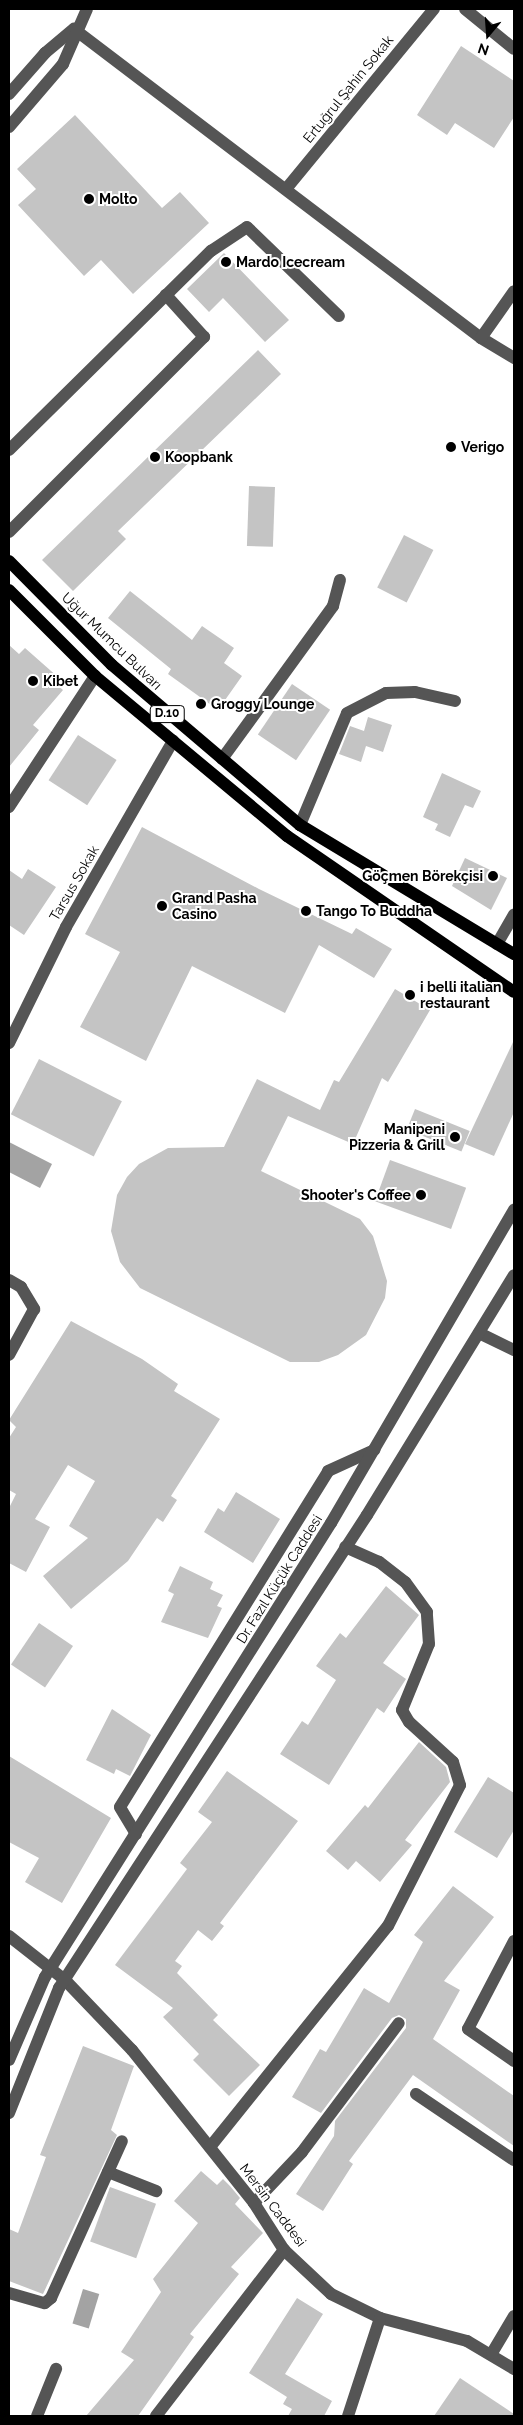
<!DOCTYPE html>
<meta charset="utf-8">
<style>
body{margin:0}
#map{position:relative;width:523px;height:2425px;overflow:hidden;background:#fff;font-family:Raleway,sans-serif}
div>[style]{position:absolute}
.water>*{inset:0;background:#a3a3a3;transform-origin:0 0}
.building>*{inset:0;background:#c4c4c4;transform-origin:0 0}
.minor>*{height:12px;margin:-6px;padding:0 6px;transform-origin:6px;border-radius:6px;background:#555}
.major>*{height:12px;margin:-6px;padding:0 6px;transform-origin:6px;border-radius:6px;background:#000}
.dots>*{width:14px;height:14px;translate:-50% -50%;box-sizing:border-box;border:2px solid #fff;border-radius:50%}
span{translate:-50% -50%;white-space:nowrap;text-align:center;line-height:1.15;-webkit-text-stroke:4px #fff;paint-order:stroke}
.shield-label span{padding:1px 4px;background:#fff;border:1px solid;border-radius:4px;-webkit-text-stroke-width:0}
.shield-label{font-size:12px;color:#000;font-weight:700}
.street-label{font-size:14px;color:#000}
.poi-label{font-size:14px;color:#000;font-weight:700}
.left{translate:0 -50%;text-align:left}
.right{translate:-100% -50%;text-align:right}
.frame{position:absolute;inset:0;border:10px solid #000;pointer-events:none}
.north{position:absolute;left:463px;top:10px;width:50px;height:50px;-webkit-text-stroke:4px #fff;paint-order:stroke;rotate:198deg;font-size:14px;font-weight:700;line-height:20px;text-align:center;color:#000}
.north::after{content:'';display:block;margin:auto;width:18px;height:22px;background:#000;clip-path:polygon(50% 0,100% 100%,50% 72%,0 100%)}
</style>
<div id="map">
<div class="water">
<div style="clip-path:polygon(9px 1142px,52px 1164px,40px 1188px,9px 1172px)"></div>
<div style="left:83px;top:2289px;width:17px;height:36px;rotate:17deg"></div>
</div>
<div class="building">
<div style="clip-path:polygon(461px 46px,514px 81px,514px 117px,494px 148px,455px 123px,447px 135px,417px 115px)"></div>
<div style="clip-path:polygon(75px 115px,162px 208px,180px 192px,209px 223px,133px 294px,101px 260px,84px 276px,18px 205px,36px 189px,17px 169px)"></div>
<div style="clip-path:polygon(224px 253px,289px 320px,265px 342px,223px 298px,209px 312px,187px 289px)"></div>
<div style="clip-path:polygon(258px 350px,281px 374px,118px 531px,126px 539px,73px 591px,42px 560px)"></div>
<div style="left:249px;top:486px;width:26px;height:60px;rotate:2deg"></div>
<div style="left:404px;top:535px;width:33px;height:59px;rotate:27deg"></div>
<div style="clip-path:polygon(130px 591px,192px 640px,202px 626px,234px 648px,224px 663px,242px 676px,218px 710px,168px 674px,171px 669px,108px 618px)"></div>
<div style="clip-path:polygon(9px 645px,19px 654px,25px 648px,59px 678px,55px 683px,63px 690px,33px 725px,39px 730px,9px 767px)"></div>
<div style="left:292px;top:684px;width:46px;height:61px;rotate:34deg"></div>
<div style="clip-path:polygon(368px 717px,392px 725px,383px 752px,366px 746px,361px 762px,339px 754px,350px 726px,364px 731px)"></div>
<div style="left:78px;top:735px;width:46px;height:54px;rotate:33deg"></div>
<div style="clip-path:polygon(442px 773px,481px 791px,473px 808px,465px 805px,450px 837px,435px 830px,438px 824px,423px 817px)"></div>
<div style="clip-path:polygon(142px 827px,259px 889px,352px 934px,356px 928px,392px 949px,374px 978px,319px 945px,285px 1013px,192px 966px,146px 1061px,80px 1027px,120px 952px,85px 934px)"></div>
<div style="clip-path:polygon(465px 858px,507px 878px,491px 910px,452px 886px)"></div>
<div style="clip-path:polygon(28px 869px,56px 887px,24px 935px,9px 925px,9px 870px,22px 879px)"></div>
<div style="clip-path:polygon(395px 989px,430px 1010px,388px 1082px,382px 1078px,353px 1144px,288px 1116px,261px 1171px,360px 1219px,373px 1236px,387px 1281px,385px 1298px,366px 1335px,338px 1355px,319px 1362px,290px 1362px,140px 1288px,120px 1262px,111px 1231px,117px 1195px,127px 1177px,139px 1164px,168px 1148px,224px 1147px,257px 1079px,320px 1110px,334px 1080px,339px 1082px)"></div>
<div style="clip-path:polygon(514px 1040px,514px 1112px,494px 1156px,465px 1144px)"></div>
<div style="left:39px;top:1059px;width:93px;height:62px;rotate:27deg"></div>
<div style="left:415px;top:1109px;width:59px;height:22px;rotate:22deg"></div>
<div style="left:390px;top:1160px;width:81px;height:44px;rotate:20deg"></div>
<div style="clip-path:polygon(71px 1321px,142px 1359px,178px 1384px,174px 1391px,220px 1419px,171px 1496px,177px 1500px,163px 1522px,157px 1518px,128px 1561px,71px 1609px,43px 1576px,88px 1538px,69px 1526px,95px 1481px,68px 1465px,35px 1519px,50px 1527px,26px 1572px,9px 1563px,9px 1508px,16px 1494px,9px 1490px,9px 1438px,16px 1427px,9px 1420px)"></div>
<div style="clip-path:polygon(236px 1492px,280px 1519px,253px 1563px,204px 1532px,218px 1508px,224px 1512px)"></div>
<div style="clip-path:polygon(180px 1566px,213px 1582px,210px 1589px,223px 1595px,217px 1606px,222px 1608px,208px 1638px,161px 1622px,174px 1594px,168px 1591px)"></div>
<div style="clip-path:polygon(386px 1586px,419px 1615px,383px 1663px,406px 1679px,384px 1713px,377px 1708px,329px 1785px,280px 1754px,302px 1721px,308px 1725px,336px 1680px,316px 1666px,340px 1633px,346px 1638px)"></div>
<div style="left:39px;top:1623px;width:41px;height:50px;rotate:34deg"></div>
<div style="clip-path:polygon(112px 1709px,151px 1735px,130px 1776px,116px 1769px,114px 1774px,86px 1760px)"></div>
<div style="clip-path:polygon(419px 1742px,446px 1767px,450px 1782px,405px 1840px,412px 1845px,380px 1882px,356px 1861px,348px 1870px,326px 1851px,365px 1805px,368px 1808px)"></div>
<div style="clip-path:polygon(9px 1756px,111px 1818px,62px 1903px,25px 1882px,39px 1858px,9px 1842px)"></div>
<div style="clip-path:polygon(227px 1771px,298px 1821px,220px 1923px,224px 1926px,212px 1941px,198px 1930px,175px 1961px,182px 1966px,177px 1973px,218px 2015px,213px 2020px,260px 2065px,229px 2096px,193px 2060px,199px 2054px,163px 2017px,173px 2008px,115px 1965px,187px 1869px,180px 1863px,212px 1822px,198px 1812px)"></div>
<div style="clip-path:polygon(488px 1777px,514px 1793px,514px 1830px,497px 1858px,454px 1832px)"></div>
<div style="clip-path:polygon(453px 1886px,494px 1917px,444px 1981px,460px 1990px,433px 2039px,514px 2096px,514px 2146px,413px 2075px,349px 2161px,353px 2164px,323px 2211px,296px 2194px,334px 2136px,335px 2121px,406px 2028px,406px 2019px,399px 2015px,392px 2018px,321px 2113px,292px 2097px,320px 2049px,326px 2052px,364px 1988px,389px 2003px,423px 1942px,414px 1935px)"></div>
<div style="clip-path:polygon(83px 2046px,134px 2066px,111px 2130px,117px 2135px,43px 2294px,9px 2281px,9px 2229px,18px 2233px,46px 2157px,40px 2155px)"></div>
<div style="clip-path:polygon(201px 2171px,217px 2185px,223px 2179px,230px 2186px,240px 2198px,235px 2204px,263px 2233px,231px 2267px,239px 2274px,190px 2334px,194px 2337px,138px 2416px,86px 2416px,134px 2360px,121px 2352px,161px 2292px,153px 2279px,198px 2223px,174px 2201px)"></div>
<div style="left:110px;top:2187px;width:49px;height:58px;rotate:20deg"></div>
<div style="clip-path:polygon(297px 2298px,323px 2314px,285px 2374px,332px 2401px,324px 2416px,288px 2416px,292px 2409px,283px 2404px,287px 2397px,249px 2373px)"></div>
<div style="clip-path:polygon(460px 2378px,514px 2414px,514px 2416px,434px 2416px)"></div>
</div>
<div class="minor">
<div style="left:465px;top:9px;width:63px;rotate:39.2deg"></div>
<div style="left:74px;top:29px;width:511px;rotate:37.21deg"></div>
<div style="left:481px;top:338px;width:39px;rotate:31deg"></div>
<div style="left:9px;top:94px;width:55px;rotate:-48.7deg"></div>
<div style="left:45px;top:53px;width:38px;rotate:-40deg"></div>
<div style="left:9px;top:127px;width:83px;rotate:-49.4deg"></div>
<div style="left:63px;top:64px;width:60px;rotate:-66.4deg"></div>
<div style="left:286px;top:189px;width:233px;rotate:-50.6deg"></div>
<div style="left:481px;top:338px;width:57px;rotate:-54.9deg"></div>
<div style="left:9px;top:450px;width:284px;rotate:-44.6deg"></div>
<div style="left:211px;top:251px;width:43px;rotate:-33.7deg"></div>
<div style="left:247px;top:227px;width:128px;rotate:44.1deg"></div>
<div style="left:9px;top:532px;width:276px;rotate:-45deg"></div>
<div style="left:204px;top:337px;width:57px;rotate:-132.1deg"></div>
<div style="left:222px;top:759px;width:189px;rotate:-54deg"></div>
<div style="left:333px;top:606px;width:27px;rotate:-75deg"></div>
<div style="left:9px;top:807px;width:157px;rotate:-56.7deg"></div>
<div style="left:300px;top:825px;width:121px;rotate:-67.2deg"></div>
<div style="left:347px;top:713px;width:44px;rotate:-27.1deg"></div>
<div style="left:386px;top:693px;width:29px;rotate:-2deg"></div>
<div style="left:415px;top:692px;width:41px;rotate:12.7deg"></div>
<div style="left:497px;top:944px;width:34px;rotate:-60deg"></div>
<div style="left:9px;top:1043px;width:129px;rotate:-63.8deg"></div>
<div style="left:66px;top:927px;width:215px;rotate:-60.1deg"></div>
<div style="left:9px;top:1280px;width:14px;rotate:30deg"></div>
<div style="left:21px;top:1287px;width:26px;rotate:59deg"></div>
<div style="left:34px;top:1309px;width:52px;rotate:118.5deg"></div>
<div style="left:479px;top:1333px;width:39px;rotate:26deg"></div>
<div style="left:136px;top:1834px;width:31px;rotate:-121deg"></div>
<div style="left:120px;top:1807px;width:395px;rotate:-58.2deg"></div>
<div style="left:328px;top:1471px;width:51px;rotate:-24.5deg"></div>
<div style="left:9px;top:1936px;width:71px;rotate:38.2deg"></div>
<div style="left:65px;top:1980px;width:97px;rotate:46.3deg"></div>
<div style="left:132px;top:2050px;width:196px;rotate:51.4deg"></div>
<div style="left:254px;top:2203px;width:56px;rotate:57.4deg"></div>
<div style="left:284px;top:2250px;width:64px;rotate:43.1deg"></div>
<div style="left:331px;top:2294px;width:55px;rotate:26.1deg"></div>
<div style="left:380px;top:2318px;width:90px;rotate:14.8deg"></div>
<div style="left:467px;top:2341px;width:55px;rotate:30.8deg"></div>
<div style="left:514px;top:1941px;width:99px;rotate:117.6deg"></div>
<div style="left:468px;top:2029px;width:56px;rotate:34.8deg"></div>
<div style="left:9px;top:2060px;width:90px;rotate:-66.6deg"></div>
<div style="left:45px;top:1977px;width:537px;rotate:-57.79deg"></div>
<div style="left:331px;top:1523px;width:363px;rotate:-59.7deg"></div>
<div style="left:416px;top:2094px;width:118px;rotate:34deg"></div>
<div style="left:9px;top:2113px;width:135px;rotate:-68.2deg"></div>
<div style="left:59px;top:1988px;width:564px;rotate:-56.93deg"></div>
<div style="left:367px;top:1515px;width:281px;rotate:-58.5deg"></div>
<div style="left:210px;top:2147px;width:284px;rotate:-51.2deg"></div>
<div style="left:388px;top:1926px;width:158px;rotate:-62.9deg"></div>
<div style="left:460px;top:1785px;width:24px;rotate:-107deg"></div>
<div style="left:453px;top:1762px;width:59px;rotate:-137.7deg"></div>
<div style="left:409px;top:1722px;width:14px;rotate:-120deg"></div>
<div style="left:402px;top:1710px;width:71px;rotate:-67.8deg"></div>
<div style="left:429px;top:1644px;width:32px;rotate:-94deg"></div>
<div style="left:427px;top:1612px;width:37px;rotate:-126deg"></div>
<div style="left:405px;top:1582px;width:33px;rotate:-142deg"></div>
<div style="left:379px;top:1562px;width:37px;rotate:-156deg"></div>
<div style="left:108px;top:2172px;width:52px;rotate:21.6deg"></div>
<div style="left:254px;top:2203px;width:70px;rotate:-46.7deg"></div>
<div style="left:302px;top:2152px;width:161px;rotate:-53.1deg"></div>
<div style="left:9px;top:2293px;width:37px;rotate:16deg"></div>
<div style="left:45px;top:2303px;width:8px;rotate:-40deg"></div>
<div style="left:51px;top:2298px;width:172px;rotate:-65.7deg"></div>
<div style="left:492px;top:2353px;width:43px;rotate:-59.3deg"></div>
<div style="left:37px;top:2416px;width:51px;rotate:-68deg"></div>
<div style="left:156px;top:2416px;width:210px;rotate:-52.4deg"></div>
<div style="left:348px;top:2416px;width:103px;rotate:-71.9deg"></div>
</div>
<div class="major">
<div style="left:9px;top:561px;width:146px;rotate:45.3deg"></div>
<div style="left:112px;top:665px;width:247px;rotate:40.4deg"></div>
<div style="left:300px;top:825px;width:250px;rotate:31.1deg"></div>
<div style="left:9px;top:590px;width:122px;rotate:45deg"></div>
<div style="left:95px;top:676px;width:250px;rotate:39.8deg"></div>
<div style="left:287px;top:836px;width:275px;rotate:34.5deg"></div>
</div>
<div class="dots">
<div style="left:89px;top:199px;background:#000"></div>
<div style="left:226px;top:262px;background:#000"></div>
<div style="left:451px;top:447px;background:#000"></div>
<div style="left:155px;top:457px;background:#000"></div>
<div style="left:33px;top:681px;background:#000"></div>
<div style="left:201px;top:704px;background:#000"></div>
<div style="left:493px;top:876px;background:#000"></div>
<div style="left:162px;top:906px;background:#000"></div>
<div style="left:306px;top:911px;background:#000"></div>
<div style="left:410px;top:995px;background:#000"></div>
<div style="left:455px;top:1137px;background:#000"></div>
<div style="left:421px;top:1195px;background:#000"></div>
</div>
<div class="shield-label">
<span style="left:167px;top:714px">D.10</span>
</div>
<div class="street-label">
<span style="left:348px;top:89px;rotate:-51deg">Ertuğrul Şahin Sokak</span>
<span style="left:112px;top:641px;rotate:44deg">Uğur Mumcu Bulvarı</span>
<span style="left:74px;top:883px;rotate:-60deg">Tarsus Sokak</span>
<span style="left:279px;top:1579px;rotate:-58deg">Dr. Fazıl Küçük Caddesi</span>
<span style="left:273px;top:2205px;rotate:53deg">Mersin Caddesi</span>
</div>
<div class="poi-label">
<span class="left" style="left:99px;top:199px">Molto</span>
<span class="left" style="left:236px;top:262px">Mardo Icecream</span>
<span class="left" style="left:461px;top:447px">Verigo</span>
<span class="left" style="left:165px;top:457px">Koopbank</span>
<span class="left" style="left:43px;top:681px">Kibet</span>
<span class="left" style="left:211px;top:704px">Groggy Lounge</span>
<span class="right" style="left:483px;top:876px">Göçmen Börekçisi</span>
<span class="left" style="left:172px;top:906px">Grand Pasha<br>Casino</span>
<span class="left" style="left:316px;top:911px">Tango To Buddha</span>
<span class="left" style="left:420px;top:995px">i belli italian<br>restaurant</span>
<span class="right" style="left:445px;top:1137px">Manipeni<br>Pizzeria &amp; Grill</span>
<span class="right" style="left:411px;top:1195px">Shooter's Coffee</span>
</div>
<div class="frame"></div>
<div class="north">N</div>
</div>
